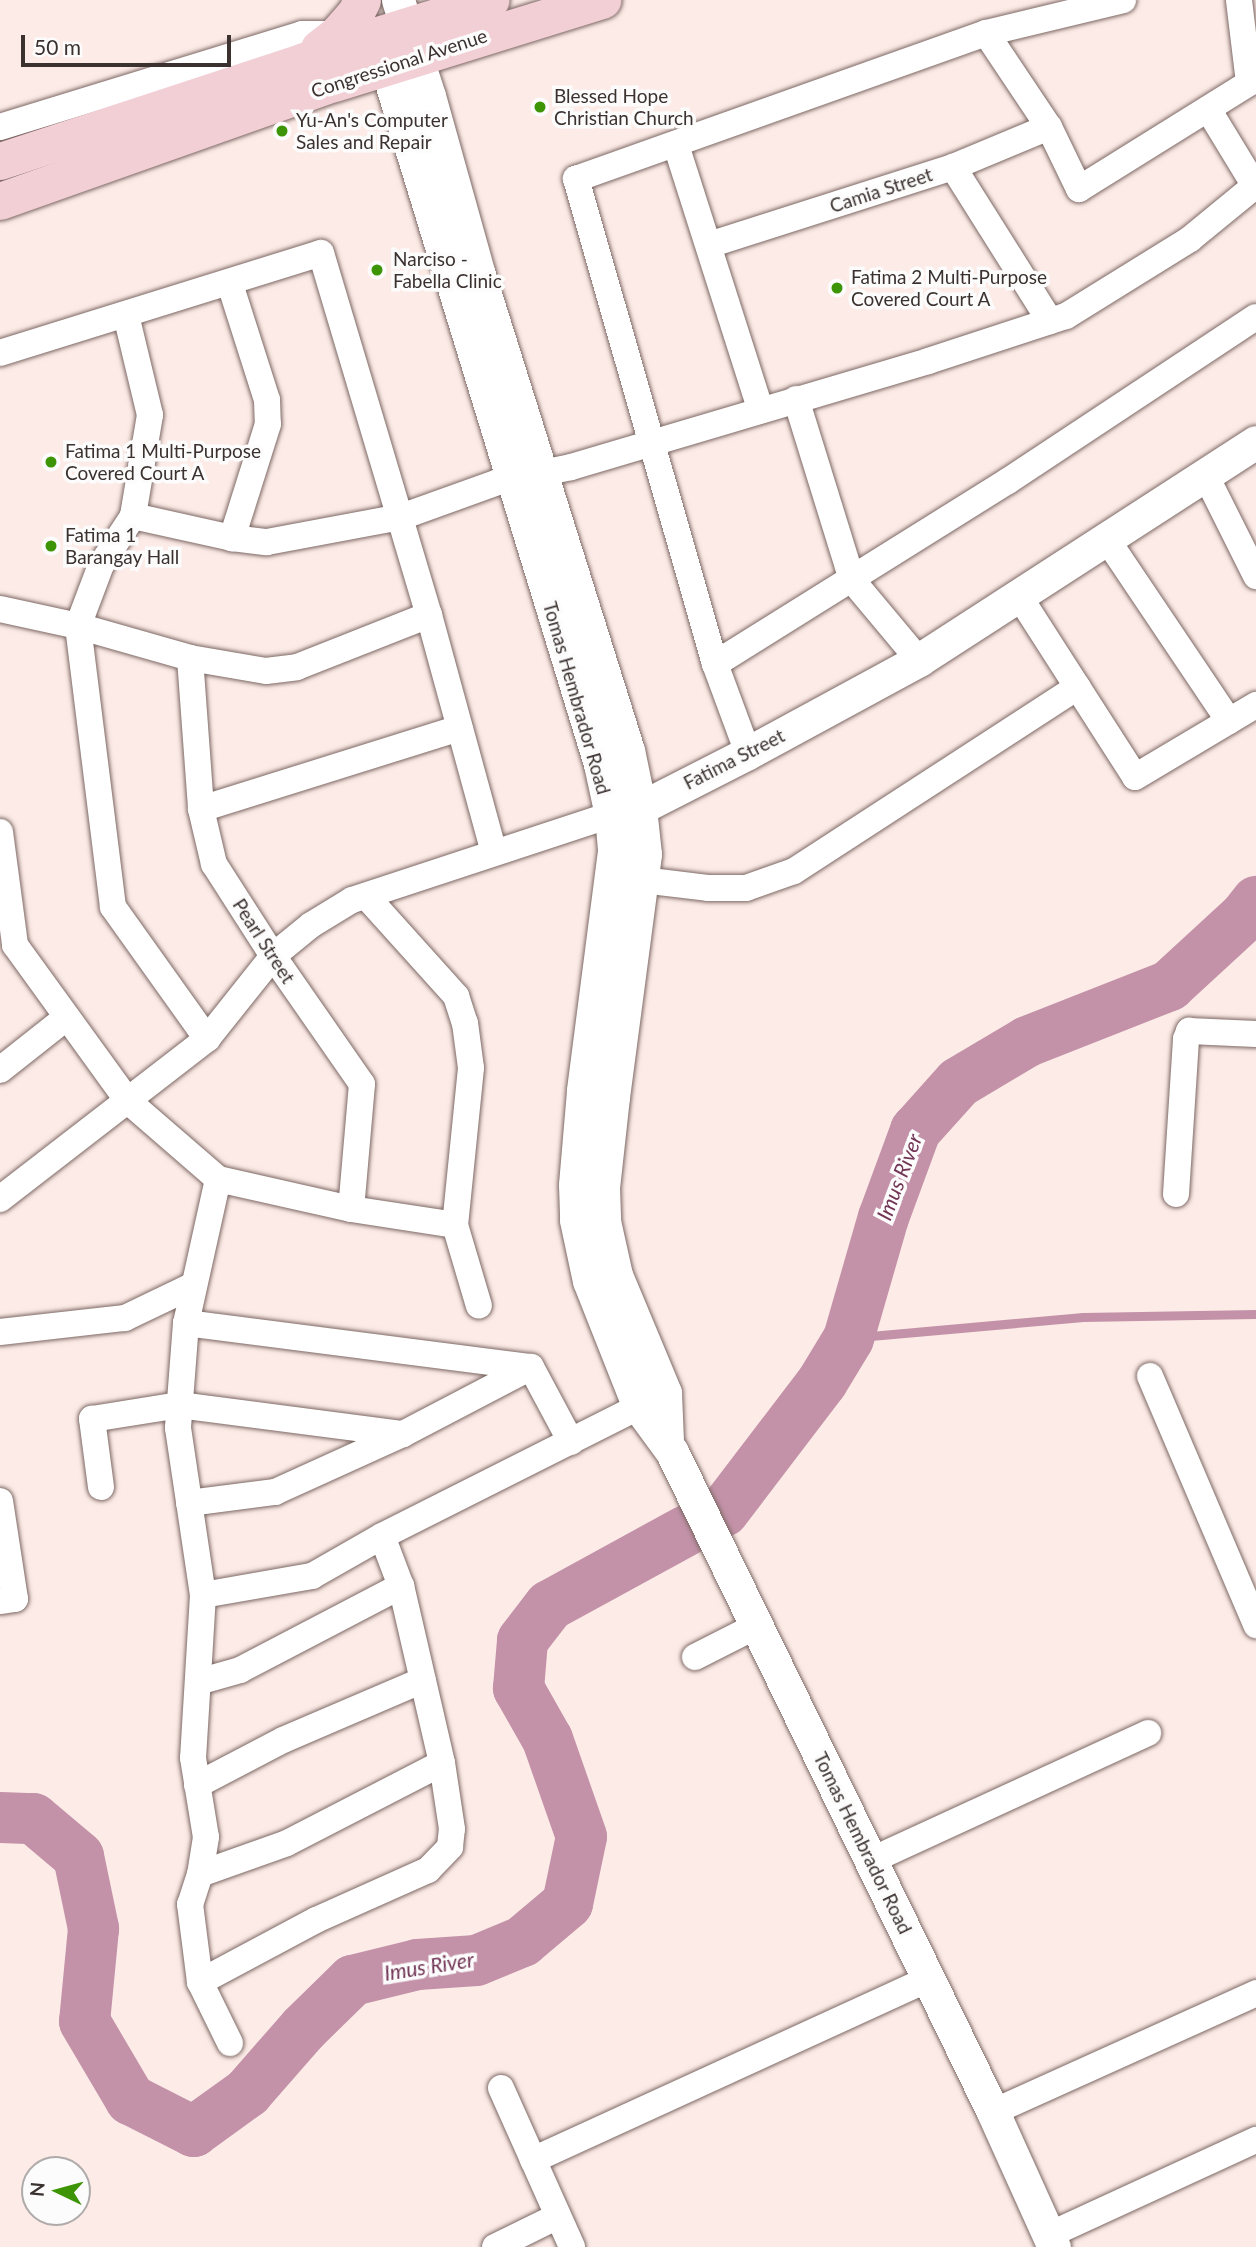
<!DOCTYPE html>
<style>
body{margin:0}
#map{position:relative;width:1256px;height:2247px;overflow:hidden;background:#fdebe7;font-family:Lato,sans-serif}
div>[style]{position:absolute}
.stream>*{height:9px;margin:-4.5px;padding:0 4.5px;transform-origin:4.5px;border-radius:4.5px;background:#c392a8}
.river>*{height:51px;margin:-25.5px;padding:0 25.5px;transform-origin:25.5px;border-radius:25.5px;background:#c392a8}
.roads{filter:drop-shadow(0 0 2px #7c6864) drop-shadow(0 0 2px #7c6864)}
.minor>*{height:26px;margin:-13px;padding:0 13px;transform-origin:13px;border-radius:13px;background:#fff}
.tertiary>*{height:33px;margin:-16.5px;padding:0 16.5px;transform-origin:16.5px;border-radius:16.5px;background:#fff}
.secondary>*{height:37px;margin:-18.5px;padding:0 18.5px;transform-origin:18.5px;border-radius:18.5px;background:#f2cfd5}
.dots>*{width:19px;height:19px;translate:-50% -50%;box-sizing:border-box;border:4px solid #fcfcfc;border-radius:50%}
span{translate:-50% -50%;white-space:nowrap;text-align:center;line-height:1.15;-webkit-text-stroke:7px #fcfcfc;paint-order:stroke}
.street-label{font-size:19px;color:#3b3230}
.poi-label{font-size:19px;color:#3b3230}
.left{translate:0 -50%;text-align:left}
.water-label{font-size:21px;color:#723555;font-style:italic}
.north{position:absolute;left:21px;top:2156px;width:70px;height:70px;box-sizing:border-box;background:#fcfcfc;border:2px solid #afabaa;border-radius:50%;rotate:275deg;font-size:19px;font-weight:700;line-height:28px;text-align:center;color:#3b3230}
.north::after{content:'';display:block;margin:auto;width:24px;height:32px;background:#3d9404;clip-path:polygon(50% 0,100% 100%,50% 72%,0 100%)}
.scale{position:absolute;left:21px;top:35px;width:210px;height:32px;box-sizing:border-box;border:4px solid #3b3230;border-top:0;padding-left:9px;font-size:21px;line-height:24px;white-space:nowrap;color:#3b3230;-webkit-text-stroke:5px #fcfcfc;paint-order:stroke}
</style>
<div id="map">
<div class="stream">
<div style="left:848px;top:1338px;width:236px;rotate:-5.1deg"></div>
<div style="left:1083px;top:1317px;width:173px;rotate:-1deg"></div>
</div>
<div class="river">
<div style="left:723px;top:1511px;width:163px;rotate:-52.7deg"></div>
<div style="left:822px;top:1381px;width:50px;rotate:-58.8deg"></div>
<div style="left:848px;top:1338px;width:126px;rotate:-73.9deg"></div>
<div style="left:883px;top:1217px;width:93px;rotate:-69.8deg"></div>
<div style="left:915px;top:1130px;width:64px;rotate:-48.1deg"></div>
<div style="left:958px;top:1082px;width:80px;rotate:-30.7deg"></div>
<div style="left:1027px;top:1041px;width:153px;rotate:-21.5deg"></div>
<div style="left:1169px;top:985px;width:103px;rotate:-42.6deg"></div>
<div style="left:1245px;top:915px;width:18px;rotate:-52deg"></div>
<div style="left:0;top:1817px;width:33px;rotate:2deg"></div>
<div style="left:33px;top:1818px;width:59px;rotate:40.2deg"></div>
<div style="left:78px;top:1856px;width:74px;rotate:78.2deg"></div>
<div style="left:93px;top:1928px;width:93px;rotate:95.5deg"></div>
<div style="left:84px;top:2021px;width:91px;rotate:59.5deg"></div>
<div style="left:130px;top:2099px;width:71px;rotate:26.9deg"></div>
<div style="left:193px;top:2131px;width:67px;rotate:-35.8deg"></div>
<div style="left:247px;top:2092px;width:85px;rotate:-48.8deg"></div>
<div style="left:303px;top:2028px;width:69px;rotate:-44.4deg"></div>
<div style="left:352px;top:1980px;width:67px;rotate:-13.8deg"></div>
<div style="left:417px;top:1964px;width:59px;rotate:-3.9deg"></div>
<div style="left:476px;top:1960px;width:50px;rotate:-22.4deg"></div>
<div style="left:522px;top:1941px;width:59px;rotate:-40.2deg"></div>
<div style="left:567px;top:1903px;width:68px;rotate:-78.2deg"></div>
<div style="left:581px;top:1836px;width:103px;rotate:-109.3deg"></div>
<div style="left:547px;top:1739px;width:59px;rotate:-119.6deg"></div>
<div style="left:518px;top:1688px;width:48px;rotate:-85.2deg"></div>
<div style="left:522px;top:1640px;width:44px;rotate:-52.4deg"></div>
<div style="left:549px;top:1605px;width:156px;rotate:-28.7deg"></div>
</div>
<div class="roads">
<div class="minor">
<div style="left:986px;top:33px;width:113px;rotate:56.2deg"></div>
<div style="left:1049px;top:127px;width:69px;rotate:64.2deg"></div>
<div style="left:1079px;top:189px;width:200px;rotate:-31.9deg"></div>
<div style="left:1249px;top:83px;width:84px;rotate:-96.9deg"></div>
<div style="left:1208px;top:109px;width:92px;rotate:58.7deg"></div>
<div style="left:0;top:127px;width:316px;rotate:-17.1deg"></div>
<div style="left:302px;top:34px;width:39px"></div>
<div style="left:676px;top:145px;width:276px;rotate:72.3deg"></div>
<div style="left:953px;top:167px;width:182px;rotate:57.8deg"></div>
<div style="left:709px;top:245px;width:256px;rotate:-17.7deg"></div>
<div style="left:953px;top:167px;width:104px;rotate:-22.6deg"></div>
<div style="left:230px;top:284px;width:122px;rotate:72.3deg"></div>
<div style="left:267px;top:400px;width:24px;rotate:88deg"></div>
<div style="left:268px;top:424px;width:120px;rotate:107.5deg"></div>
<div style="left:126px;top:315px;width:103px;rotate:76.5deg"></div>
<div style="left:150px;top:415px;width:102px;rotate:99.6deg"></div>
<div style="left:133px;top:516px;width:59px;rotate:123.1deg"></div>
<div style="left:101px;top:565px;width:65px;rotate:110.7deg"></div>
<div style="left:78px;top:626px;width:283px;rotate:82.9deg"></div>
<div style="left:113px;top:907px;width:162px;rotate:54.5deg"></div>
<div style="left:0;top:353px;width:336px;rotate:-17.3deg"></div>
<div style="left:321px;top:253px;width:378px;rotate:73.4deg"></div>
<div style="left:429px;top:615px;width:246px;rotate:74.7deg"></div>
<div style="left:796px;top:399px;width:189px;rotate:72.8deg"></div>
<div style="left:852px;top:580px;width:104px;rotate:50.1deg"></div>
<div style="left:1206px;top:476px;width:112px;rotate:63.4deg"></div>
<div style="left:133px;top:516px;width:101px;rotate:12.5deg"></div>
<div style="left:232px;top:538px;width:35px;rotate:7deg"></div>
<div style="left:267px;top:542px;width:136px;rotate:-10.6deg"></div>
<div style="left:401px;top:517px;width:103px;rotate:-19.8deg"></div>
<div style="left:498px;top:482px;width:75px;rotate:-11.6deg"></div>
<div style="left:571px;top:467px;width:372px;rotate:-16.5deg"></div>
<div style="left:928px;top:361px;width:145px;rotate:-18.1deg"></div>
<div style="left:1066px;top:316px;width:146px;rotate:-31.8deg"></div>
<div style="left:1190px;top:239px;width:85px;rotate:-39.3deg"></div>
<div style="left:1108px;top:541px;width:217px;rotate:56.1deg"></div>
<div style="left:1019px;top:596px;width:215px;rotate:57.3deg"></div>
<div style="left:1135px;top:777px;width:141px;rotate:-30.8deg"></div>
<div style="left:0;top:609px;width:80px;rotate:12.3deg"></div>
<div style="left:78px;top:626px;width:116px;rotate:15.9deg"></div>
<div style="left:190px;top:658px;width:77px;rotate:9.7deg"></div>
<div style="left:266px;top:671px;width:31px;rotate:-7deg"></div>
<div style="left:297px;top:667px;width:142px;rotate:-21.5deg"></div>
<div style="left:190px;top:658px;width:151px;rotate:85.8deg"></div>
<div style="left:201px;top:809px;width:57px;rotate:76.7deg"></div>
<div style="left:214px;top:864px;width:109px;rotate:57.3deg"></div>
<div style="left:273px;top:956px;width:156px;rotate:55.2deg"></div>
<div style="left:362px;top:1084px;width:125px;rotate:95deg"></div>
<div style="left:715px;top:664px;width:345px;rotate:-32deg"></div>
<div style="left:1008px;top:481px;width:297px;rotate:-33.5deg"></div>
<div style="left:748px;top:753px;width:95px;rotate:-110.3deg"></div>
<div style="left:715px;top:664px;width:505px;rotate:-105.99deg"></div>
<div style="left:576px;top:179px;width:435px;rotate:-19.6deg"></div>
<div style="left:986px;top:33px;width:141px;rotate:-13.5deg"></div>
<div style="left:201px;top:809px;width:271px;rotate:-17.4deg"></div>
<div style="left:0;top:832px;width:114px;rotate:82.4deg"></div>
<div style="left:15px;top:945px;width:193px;rotate:54.1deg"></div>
<div style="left:128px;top:1101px;width:119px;rotate:40.9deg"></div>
<div style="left:218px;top:1179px;width:136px;rotate:12.7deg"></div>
<div style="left:351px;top:1209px;width:105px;rotate:8.7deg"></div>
<div style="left:642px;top:880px;width:66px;rotate:6.9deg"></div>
<div style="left:708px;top:888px;width:38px"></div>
<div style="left:746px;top:888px;width:51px;rotate:-19.5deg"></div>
<div style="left:794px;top:871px;width:338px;rotate:-33deg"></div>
<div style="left:366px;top:896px;width:135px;rotate:48deg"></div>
<div style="left:456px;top:996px;width:28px;rotate:72deg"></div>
<div style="left:465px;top:1023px;width:45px;rotate:82.4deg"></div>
<div style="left:471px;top:1068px;width:158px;rotate:95.8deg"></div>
<div style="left:455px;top:1225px;width:84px;rotate:73.5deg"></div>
<div style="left:0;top:1070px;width:85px;rotate:-38.3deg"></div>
<div style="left:218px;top:1179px;width:148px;rotate:102.5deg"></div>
<div style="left:186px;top:1323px;width:105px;rotate:94.4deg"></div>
<div style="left:178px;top:1428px;width:169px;rotate:81.5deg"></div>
<div style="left:203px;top:1595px;width:163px;rotate:93.5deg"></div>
<div style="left:193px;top:1758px;width:80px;rotate:80.7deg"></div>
<div style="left:206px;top:1837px;width:37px;rotate:99deg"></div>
<div style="left:200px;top:1874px;width:32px;rotate:108deg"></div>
<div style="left:190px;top:1904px;width:79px;rotate:82.7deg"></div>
<div style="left:200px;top:1982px;width:68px;rotate:63.8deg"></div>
<div style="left:1176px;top:1194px;width:155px;rotate:-86.3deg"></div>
<div style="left:1186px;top:1039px;width:9px;rotate:-69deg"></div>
<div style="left:1189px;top:1031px;width:67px;rotate:2.6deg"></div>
<div style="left:0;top:1199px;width:262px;rotate:-37.7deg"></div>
<div style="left:207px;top:1039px;width:106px;rotate:-51.5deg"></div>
<div style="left:273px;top:956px;width:49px;rotate:-39.2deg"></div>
<div style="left:311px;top:925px;width:48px;rotate:-31.4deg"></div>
<div style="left:352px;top:900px;width:273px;rotate:-18.2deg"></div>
<div style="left:186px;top:1323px;width:348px;rotate:7.3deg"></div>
<div style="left:531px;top:1367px;width:85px;rotate:61.9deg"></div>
<div style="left:0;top:1332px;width:126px;rotate:-6.4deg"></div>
<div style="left:125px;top:1318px;width:76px;rotate:-25.6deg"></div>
<div style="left:1150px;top:1376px;width:271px;rotate:66.9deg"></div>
<div style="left:101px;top:1487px;width:69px;rotate:-97.5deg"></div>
<div style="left:92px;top:1419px;width:88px;rotate:-9.1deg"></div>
<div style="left:179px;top:1405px;width:226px;rotate:7.4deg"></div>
<div style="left:0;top:1501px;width:99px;rotate:81.3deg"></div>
<div style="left:15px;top:1599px;width:15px;rotate:172deg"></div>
<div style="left:189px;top:1503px;width:87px;rotate:-7.3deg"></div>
<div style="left:275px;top:1492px;width:141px;rotate:-24.4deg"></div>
<div style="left:403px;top:1434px;width:144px;rotate:-27.6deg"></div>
<div style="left:203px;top:1595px;width:111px;rotate:-9.9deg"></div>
<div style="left:312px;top:1576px;width:81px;rotate:-29.7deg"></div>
<div style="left:382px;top:1536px;width:307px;rotate:-26.7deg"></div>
<div style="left:695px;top:1657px;width:68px;rotate:-26.9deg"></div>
<div style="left:198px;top:1682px;width:44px;rotate:-15.9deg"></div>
<div style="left:240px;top:1670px;width:182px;rotate:-27.6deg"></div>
<div style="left:197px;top:1785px;width:97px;rotate:-27.6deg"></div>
<div style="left:283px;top:1740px;width:152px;rotate:-23.2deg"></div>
<div style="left:872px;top:1860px;width:304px;rotate:-24.7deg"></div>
<div style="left:200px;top:1874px;width:92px;rotate:-19.6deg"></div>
<div style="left:287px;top:1843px;width:174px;rotate:-27.3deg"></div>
<div style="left:200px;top:1982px;width:132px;rotate:-28.1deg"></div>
<div style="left:316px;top:1920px;width:123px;rotate:-24.1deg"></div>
<div style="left:428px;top:1870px;width:32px;rotate:-46deg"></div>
<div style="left:450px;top:1847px;width:18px;rotate:-84deg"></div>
<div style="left:452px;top:1829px;width:67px;rotate:-98.6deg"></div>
<div style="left:442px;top:1763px;width:182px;rotate:-103deg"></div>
<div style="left:401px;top:1586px;width:53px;rotate:-110.8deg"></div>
<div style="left:501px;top:2088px;width:174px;rotate:65.9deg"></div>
<div style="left:993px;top:2112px;width:289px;rotate:-24.3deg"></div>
<div style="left:533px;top:2160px;width:435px;rotate:-24.6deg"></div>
<div style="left:1049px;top:2235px;width:228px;rotate:-24.7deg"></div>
<div style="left:495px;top:2247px;width:70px;rotate:-26.2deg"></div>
</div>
<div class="tertiary">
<div style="left:398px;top:0;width:101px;rotate:72.1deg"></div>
<div style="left:429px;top:96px;width:186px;rotate:74.4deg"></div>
<div style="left:479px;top:275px;width:498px;rotate:72.6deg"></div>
<div style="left:628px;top:750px;width:59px;rotate:78.3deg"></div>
<div style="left:640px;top:808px;width:46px;rotate:83.8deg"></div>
<div style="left:645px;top:854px;width:245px;rotate:97.5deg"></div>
<div style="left:613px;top:1097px;width:91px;rotate:96.3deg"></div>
<div style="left:603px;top:1187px;width:34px;rotate:88deg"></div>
<div style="left:604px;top:1221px;width:55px;rotate:77.5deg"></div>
<div style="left:616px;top:1275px;width:128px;rotate:67.4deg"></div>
<div style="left:665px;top:1393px;width:48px;rotate:87.6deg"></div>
<div style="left:378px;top:40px;width:757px;rotate:72.95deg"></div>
<div style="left:600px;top:764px;width:52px;rotate:77.8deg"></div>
<div style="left:611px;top:815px;width:36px;rotate:85deg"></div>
<div style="left:614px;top:851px;width:242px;rotate:97.4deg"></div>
<div style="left:583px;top:1091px;width:94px;rotate:94.9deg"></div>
<div style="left:575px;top:1185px;width:35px;rotate:88deg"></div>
<div style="left:576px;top:1220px;width:62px;rotate:78deg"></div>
<div style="left:589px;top:1281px;width:136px;rotate:68.4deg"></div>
<div style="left:639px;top:1407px;width:56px;rotate:53.7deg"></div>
<div style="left:672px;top:1452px;width:734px;rotate:64.06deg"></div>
<div style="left:993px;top:2112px;width:148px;rotate:65.7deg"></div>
<div style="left:622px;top:812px;width:18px;rotate:-13deg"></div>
<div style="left:640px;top:808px;width:121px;rotate:-27deg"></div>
<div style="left:748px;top:753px;width:195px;rotate:-28.5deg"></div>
<div style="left:919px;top:660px;width:401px;rotate:-32.9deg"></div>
</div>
<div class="secondary">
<div style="left:319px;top:48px;width:24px;rotate:-38deg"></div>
<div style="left:338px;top:33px;width:28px;rotate:-49deg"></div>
<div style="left:356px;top:12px;width:13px;rotate:-63deg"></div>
<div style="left:0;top:161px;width:317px;rotate:-18.2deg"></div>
<div style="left:301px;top:62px;width:54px;rotate:-20.4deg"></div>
<div style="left:352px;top:43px;width:145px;rotate:-17.2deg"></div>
<div style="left:0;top:201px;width:354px;rotate:-19.5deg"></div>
<div style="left:334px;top:83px;width:281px;rotate:-17.2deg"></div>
</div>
</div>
<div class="dots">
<div style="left:540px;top:107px;background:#3d9404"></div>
<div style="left:282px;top:131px;background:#3d9404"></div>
<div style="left:377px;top:270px;background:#3d9404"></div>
<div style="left:837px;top:288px;background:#3d9404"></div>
<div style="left:51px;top:462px;background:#3d9404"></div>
<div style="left:51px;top:546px;background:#3d9404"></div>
</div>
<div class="street-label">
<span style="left:399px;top:63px;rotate:-18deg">Congressional Avenue</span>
<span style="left:881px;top:190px;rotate:-18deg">Camia Street</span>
<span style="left:577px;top:698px;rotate:74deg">Tomas Hembrador Road</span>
<span style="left:734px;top:759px;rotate:-27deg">Fatima Street</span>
<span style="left:264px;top:941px;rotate:57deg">Pearl Street</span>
<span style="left:863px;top:1843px;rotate:64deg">Tomas Hembrador Road</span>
</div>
<div class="poi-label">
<span class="left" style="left:554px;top:107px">Blessed Hope<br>Christian Church</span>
<span class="left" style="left:296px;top:131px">Yu-An's Computer<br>Sales and Repair</span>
<span class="left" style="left:393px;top:270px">Narciso -<br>Fabella Clinic</span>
<span class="left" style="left:851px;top:288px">Fatima 2 Multi-Purpose<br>Covered Court A</span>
<span class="left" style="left:65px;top:462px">Fatima 1 Multi-Purpose<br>Covered Court A</span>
<span class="left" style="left:65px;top:546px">Fatima 1<br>Barangay Hall</span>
</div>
<div class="water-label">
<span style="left:899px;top:1177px;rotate:-69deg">Imus River</span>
<span style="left:429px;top:1966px;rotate:-9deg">Imus River</span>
</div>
<div class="north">N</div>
<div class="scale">50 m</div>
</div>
